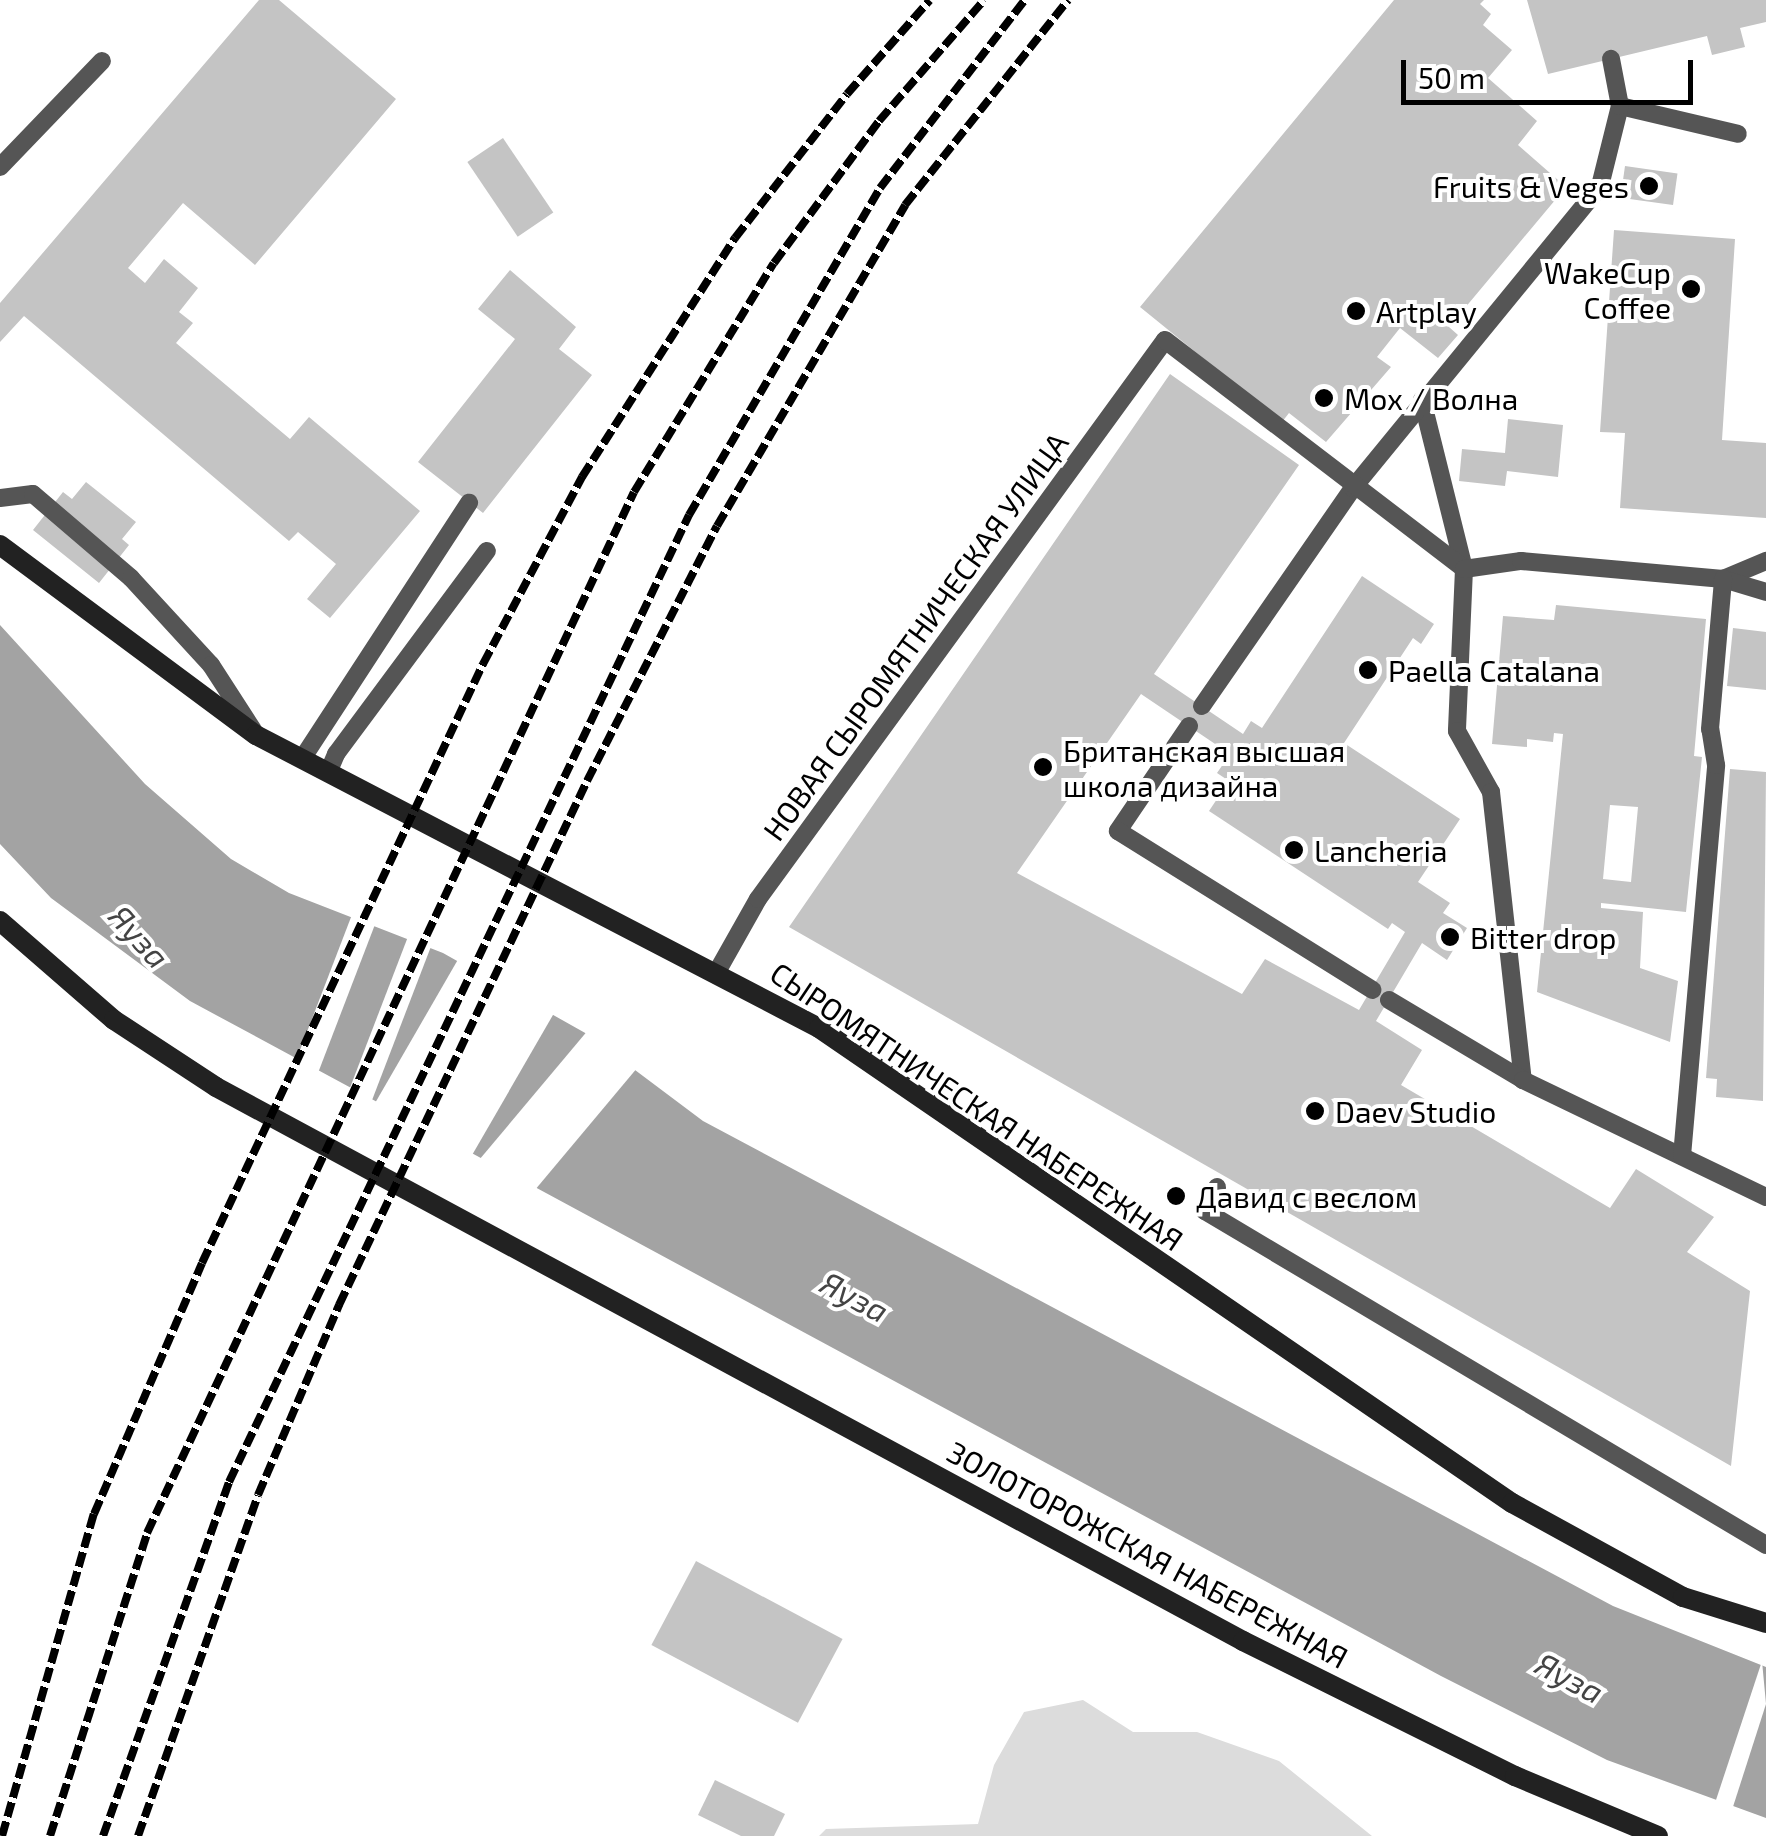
<!DOCTYPE html>
<meta charset="utf-8">
<style>
body{margin:0}
#map{position:relative;width:1766px;height:1836px;overflow:hidden;background:#fff;font-family:"Exo 2",sans-serif}
div>[style]{position:absolute}
.green>*{inset:0;background:#dcdcdc}
.water>*{inset:0;background:#a3a3a3}
.pier>*{inset:0;background:#fff;transform-origin:0 0}
.building>*{inset:0;background:#c4c4c4;transform-origin:0 0}
.service>*{height:18px;margin:-9px;padding:0 9px;transform-origin:9px;border-radius:9px;background:#555}
.secondary>*{height:20px;margin:-10px;padding:0 10px;transform-origin:10px;border-radius:10px;background:#222}
.rail>*{height:8px;margin-top:-4px;transform-origin:0;background:repeating-linear-gradient(90deg,#000 0 15px,transparent 0 20px)}
.dots>*{width:28px;height:28px;translate:-50% -50%;box-sizing:border-box;border:5px solid #fff;border-radius:50%}
span{translate:-50% -50%;white-space:nowrap;text-align:center;line-height:1.15;-webkit-text-stroke:8px #fff;paint-order:stroke}
.poi-label{font-size:30px;color:#000}
.right{translate:-100% -50%;text-align:right}
.left{translate:0 -50%;text-align:left}
.street-label{font-size:30px;color:#000}
.water-label{font-size:32px;color:#444;font-style:italic}
.scale{position:absolute;left:1401px;top:60px;width:292px;height:45px;box-sizing:border-box;border:5px solid #000;border-top:0;padding-left:12px;font-size:30px;line-height:35px;white-space:nowrap;color:#000;-webkit-text-stroke:8px #fff;paint-order:stroke}
</style>
<div id="map">
<div class="green">
<div style="clip-path:polygon(1083px 1700px,1133px 1732px,1197px 1732px,1279px 1761px,1372px 1836px,819px 1836px,826px 1829px,978px 1824px,994px 1765px,1024px 1712px)"></div>
</div>
<div class="water">
<div style="clip-path:polygon(0 625px,145px 784px,231px 859px,289px 893px,443px 953px,587px 1034px,703px 1121px,1613px 1606px,1766px 1667px,1766px 1818px,1607px 1760px,1441px 1676px,190px 1001px,51px 898px,0 844px)"></div>
</div>
<div class="pier">
<div style="left:353px;top:912px;width:25px;height:162px;rotate:21deg"></div>
<div style="left:409px;top:934px;width:25px;height:170px;rotate:21deg"></div>
<div style="left:460px;top:956px;width:110px;height:175px;rotate:30deg"></div>
<div style="left:589px;top:1029px;width:62px;height:173px;rotate:40deg"></div>
<div style="clip-path:polygon(1762px 1661px,1766px 1704px,1731px 1813px,1714px 1806px)"></div>
</div>
<div class="building">
<div style="clip-path:polygon(259px 0,279px 0,396px 99px,255px 265px,183px 203px,128px 268px,145px 283px,164px 259px,198px 288px,179px 312px,193px 323px,176px 343px,290px 439px,309px 417px,420px 511px,330px 618px,307px 599px,336px 564px,298px 532px,289px 541px,24px 316px,0 342px,0 303px)"></div>
<div style="clip-path:polygon(1394px 0,1484px 0,1480px 4px,1491px 14px,1483px 25px,1512px 50px,1488px 78px,1537px 121px,1518px 145px,1566px 187px,1449px 327px,1458px 335px,1438px 358px,1400px 328px,1377px 357px,1391px 367px,1326px 442px,1289px 413px,1282px 422px,1140px 307px)"></div>
<div style="clip-path:polygon(1527px 0,1766px 0,1766px 22px,1740px 28px,1745px 47px,1712px 55px,1707px 36px,1548px 74px)"></div>
<div style="left:503px;top:138px;width:90px;height:43px;rotate:56deg"></div>
<div style="left:1625px;top:166px;width:53px;height:32px;rotate:8deg"></div>
<div style="clip-path:polygon(1614px 230px,1735px 239px,1722px 440px,1766px 443px,1766px 518px,1620px 508px,1625px 433px,1600px 432px)"></div>
<div style="clip-path:polygon(510px 270px,576px 327px,559px 349px,592px 375px,483px 513px,418px 462px,515px 339px,478px 309px)"></div>
<div style="clip-path:polygon(evenodd,1170px 374px,1299px 465px,1154px 674px,1243px 734px,1251px 721px,1262px 728px,1362px 576px,1434px 624px,1421px 644px,1413px 638px,1344px 743px,1460px 819px,1418px 882px,1450px 903px,1443px 913px,1467px 928px,1447px 960px,1422px 943px,1376px 1021px,1422px 1050px,1401px 1085px,1610px 1208px,1636px 1169px,1714px 1217px,1687px 1252px,1750px 1291px,1731px 1466px,789px 927px,1170px 374px,1141px 694px,1230px 754px,1217px 773px,1229px 781px,1209px 811px,1388px 929px,1392px 923px,1405px 932px,1359px 1010px,1265px 959px,1242px 994px,1017px 873px,1141px 694px)"></div>
<div style="clip-path:polygon(1508px 419px,1563px 425px,1558px 477px,1507px 471px,1505px 486px,1459px 481px,1462px 449px,1505px 453px)"></div>
<div style="clip-path:polygon(86px 482px,136px 522px,122px 539px,129px 545px,99px 583px,33px 530px,63px 492px,72px 499px)"></div>
<div style="clip-path:polygon(evenodd,1556px 605px,1706px 619px,1694px 756px,1702px 757px,1686px 912px,1601px 903px,1601px 908px,1643px 912px,1640px 968px,1678px 981px,1670px 1042px,1537px 992px,1563px 734px,1554px 733px,1553px 742px,1527px 739px,1527px 747px,1492px 744px,1503px 616px,1554px 620px,1556px 605px,1610px 805px,1638px 807px,1631px 882px,1603px 879px,1610px 805px)"></div>
<div style="clip-path:polygon(1733px 628px,1766px 632px,1766px 690px,1727px 686px)"></div>
<div style="clip-path:polygon(1730px 769px,1766px 772px,1763px 1101px,1716px 1097px,1717px 1079px,1706px 1078px)"></div>
<div style="left:696px;top:1561px;width:166px;height:95px;rotate:28deg"></div>
<div style="clip-path:polygon(715px 1780px,785px 1814px,774px 1836px,741px 1836px,698px 1815px)"></div>
</div>
<div class="service">
<div style="left:1620px;top:106px;width:121px;rotate:13.3deg"></div>
<div style="left:0;top:167px;width:147px;rotate:-46.1deg"></div>
<div style="left:1422px;top:400px;width:174px;rotate:76deg"></div>
<div style="left:1464px;top:569px;width:162px;rotate:92.5deg"></div>
<div style="left:1457px;top:731px;width:70px;rotate:60.9deg"></div>
<div style="left:1491px;top:792px;width:290px;rotate:83.7deg"></div>
<div style="left:0;top:498px;width:33px;rotate:-7deg"></div>
<div style="left:33px;top:494px;width:129px;rotate:40.6deg"></div>
<div style="left:131px;top:578px;width:118px;rotate:47.4deg"></div>
<div style="left:211px;top:665px;width:77px;rotate:57.1deg"></div>
<div style="left:1723px;top:579px;width:47px;rotate:-22.7deg"></div>
<div style="left:1202px;top:706px;width:265px;rotate:-55.3deg"></div>
<div style="left:1353px;top:488px;width:390px;rotate:-50.7deg"></div>
<div style="left:1600px;top:186px;width:82px;rotate:-76deg"></div>
<div style="left:1620px;top:106px;width:48px;rotate:-100.8deg"></div>
<div style="left:1189px;top:726px;width:127px;rotate:124.1deg"></div>
<div style="left:1118px;top:831px;width:300px;rotate:32deg"></div>
<div style="left:302px;top:759px;width:306px;rotate:-56.9deg"></div>
<div style="left:328px;top:773px;width:21px;rotate:-67deg"></div>
<div style="left:336px;top:754px;width:253px;rotate:-53.4deg"></div>
<div style="left:718px;top:970px;width:81px;rotate:-60.6deg"></div>
<div style="left:758px;top:899px;width:691px;rotate:-53.94deg"></div>
<div style="left:1165px;top:340px;width:377px;rotate:37.4deg"></div>
<div style="left:1464px;top:569px;width:58px;rotate:-8deg"></div>
<div style="left:1521px;top:561px;width:203px;rotate:5.1deg"></div>
<div style="left:1723px;top:579px;width:45px;rotate:16.8deg"></div>
<div style="left:1389px;top:1000px;width:156px;rotate:30.8deg"></div>
<div style="left:1523px;top:1080px;width:270px;rotate:25.7deg"></div>
<div style="left:1682px;top:1156px;width:392px;rotate:-85deg"></div>
<div style="left:1716px;top:765px;width:36px;rotate:-99deg"></div>
<div style="left:1710px;top:729px;width:151px;rotate:-85deg"></div>
<div style="left:1217px;top:1187px;width:27px;rotate:117deg"></div>
<div style="left:1205px;top:1211px;width:653px;rotate:30.77deg"></div>
</div>
<div class="secondary">
<div style="left:0;top:545px;width:319px;rotate:36.6deg"></div>
<div style="left:256px;top:735px;width:635px;rotate:27.49deg"></div>
<div style="left:819px;top:1028px;width:840px;rotate:34.43deg"></div>
<div style="left:1512px;top:1503px;width:195px;rotate:28.8deg"></div>
<div style="left:1683px;top:1597px;width:87px;rotate:17.4deg"></div>
<div style="left:0;top:921px;width:151px;rotate:41deg"></div>
<div style="left:114px;top:1020px;width:122px;rotate:33.3deg"></div>
<div style="left:216px;top:1087px;width:1167px;rotate:28.34deg"></div>
<div style="left:1243px;top:1641px;width:304px;rotate:26.4deg"></div>
<div style="left:1515px;top:1776px;width:155px;rotate:22.8deg"></div>
</div>
<div class="rail">
<div style="left:2px;top:1836px;width:335px;rotate:-74.1deg"></div>
<div style="left:94px;top:1514px;width:273px;rotate:-66.7deg"></div>
<div style="left:202px;top:1263px;width:662px;rotate:-64.87deg"></div>
<div style="left:483px;top:664px;width:212px;rotate:-62.1deg"></div>
<div style="left:582px;top:477px;width:284px;rotate:-57.4deg"></div>
<div style="left:735px;top:238px;width:182px;rotate:-52.1deg"></div>
<div style="left:847px;top:94px;width:125px;rotate:-48.6deg"></div>
<div style="left:50px;top:1836px;width:318px;rotate:-72.2deg"></div>
<div style="left:147px;top:1533px;width:1149px;rotate:-64.93deg"></div>
<div style="left:634px;top:492px;width:268px;rotate:-58.6deg"></div>
<div style="left:774px;top:263px;width:177px;rotate:-53.5deg"></div>
<div style="left:879px;top:121px;width:160px;rotate:-49deg"></div>
<div style="left:103px;top:1836px;width:376px;rotate:-70.4deg"></div>
<div style="left:229px;top:1482px;width:1071px;rotate:-64.56deg"></div>
<div style="left:689px;top:515px;width:379px;rotate:-59.7deg"></div>
<div style="left:880px;top:188px;width:237px;rotate:-52.4deg"></div>
<div style="left:138px;top:1836px;width:361px;rotate:-70.6deg"></div>
<div style="left:258px;top:1495px;width:207px;rotate:-66.9deg"></div>
<div style="left:339px;top:1305px;width:580px;rotate:-64.67deg"></div>
<div style="left:587px;top:781px;width:286px;rotate:-63deg"></div>
<div style="left:717px;top:526px;width:372px;rotate:-59.6deg"></div>
<div style="left:905px;top:205px;width:262px;rotate:-51.5deg"></div>
</div>
<div class="dots">
<div style="left:1649px;top:186px;background:#000"></div>
<div style="left:1691px;top:289px;background:#000"></div>
<div style="left:1356px;top:311px;background:#000"></div>
<div style="left:1324px;top:398px;background:#000"></div>
<div style="left:1368px;top:670px;background:#000"></div>
<div style="left:1043px;top:767px;background:#000"></div>
<div style="left:1294px;top:850px;background:#000"></div>
<div style="left:1450px;top:937px;background:#000"></div>
<div style="left:1315px;top:1111px;background:#000"></div>
<div style="left:1176px;top:1196px;background:#000"></div>
</div>
<div class="poi-label">
<span class="right" style="left:1629px;top:186px">Fruits &amp; Veges</span>
<span class="right" style="left:1671px;top:289px">WakeCup<br>Coffee</span>
<span class="left" style="left:1376px;top:311px">Artplay</span>
<span class="left" style="left:1344px;top:398px">Мох / Волна</span>
<span class="left" style="left:1388px;top:670px">Paella Catalana</span>
<span class="left" style="left:1063px;top:767px">Британская высшая<br>школа дизайна</span>
<span class="left" style="left:1314px;top:850px">Lancheria</span>
<span class="left" style="left:1470px;top:937px">Bitter drop</span>
<span class="left" style="left:1335px;top:1111px">Daev Studio</span>
<span class="left" style="left:1196px;top:1196px">Давид с веслом</span>
</div>
<div class="street-label">
<span style="left:915px;top:636px;rotate:-54deg">НОВАЯ СЫРОМЯТНИЧЕСКАЯ УЛИЦА</span>
<span style="left:977px;top:1106px;rotate:34deg">СЫРОМЯТНИЧЕСКАЯ НАБЕРЕЖНАЯ</span>
<span style="left:1148px;top:1554px;rotate:28deg">ЗОЛОТОРОЖСКАЯ НАБЕРЕЖНАЯ</span>
</div>
<div class="water-label">
<span style="left:140px;top:936px;rotate:48deg">Яуза</span>
<span style="left:855px;top:1296px;rotate:28deg">Яуза</span>
<span style="left:1570px;top:1677px;rotate:28deg">Яуза</span>
</div>
<div class="scale">50 m</div>
</div>
